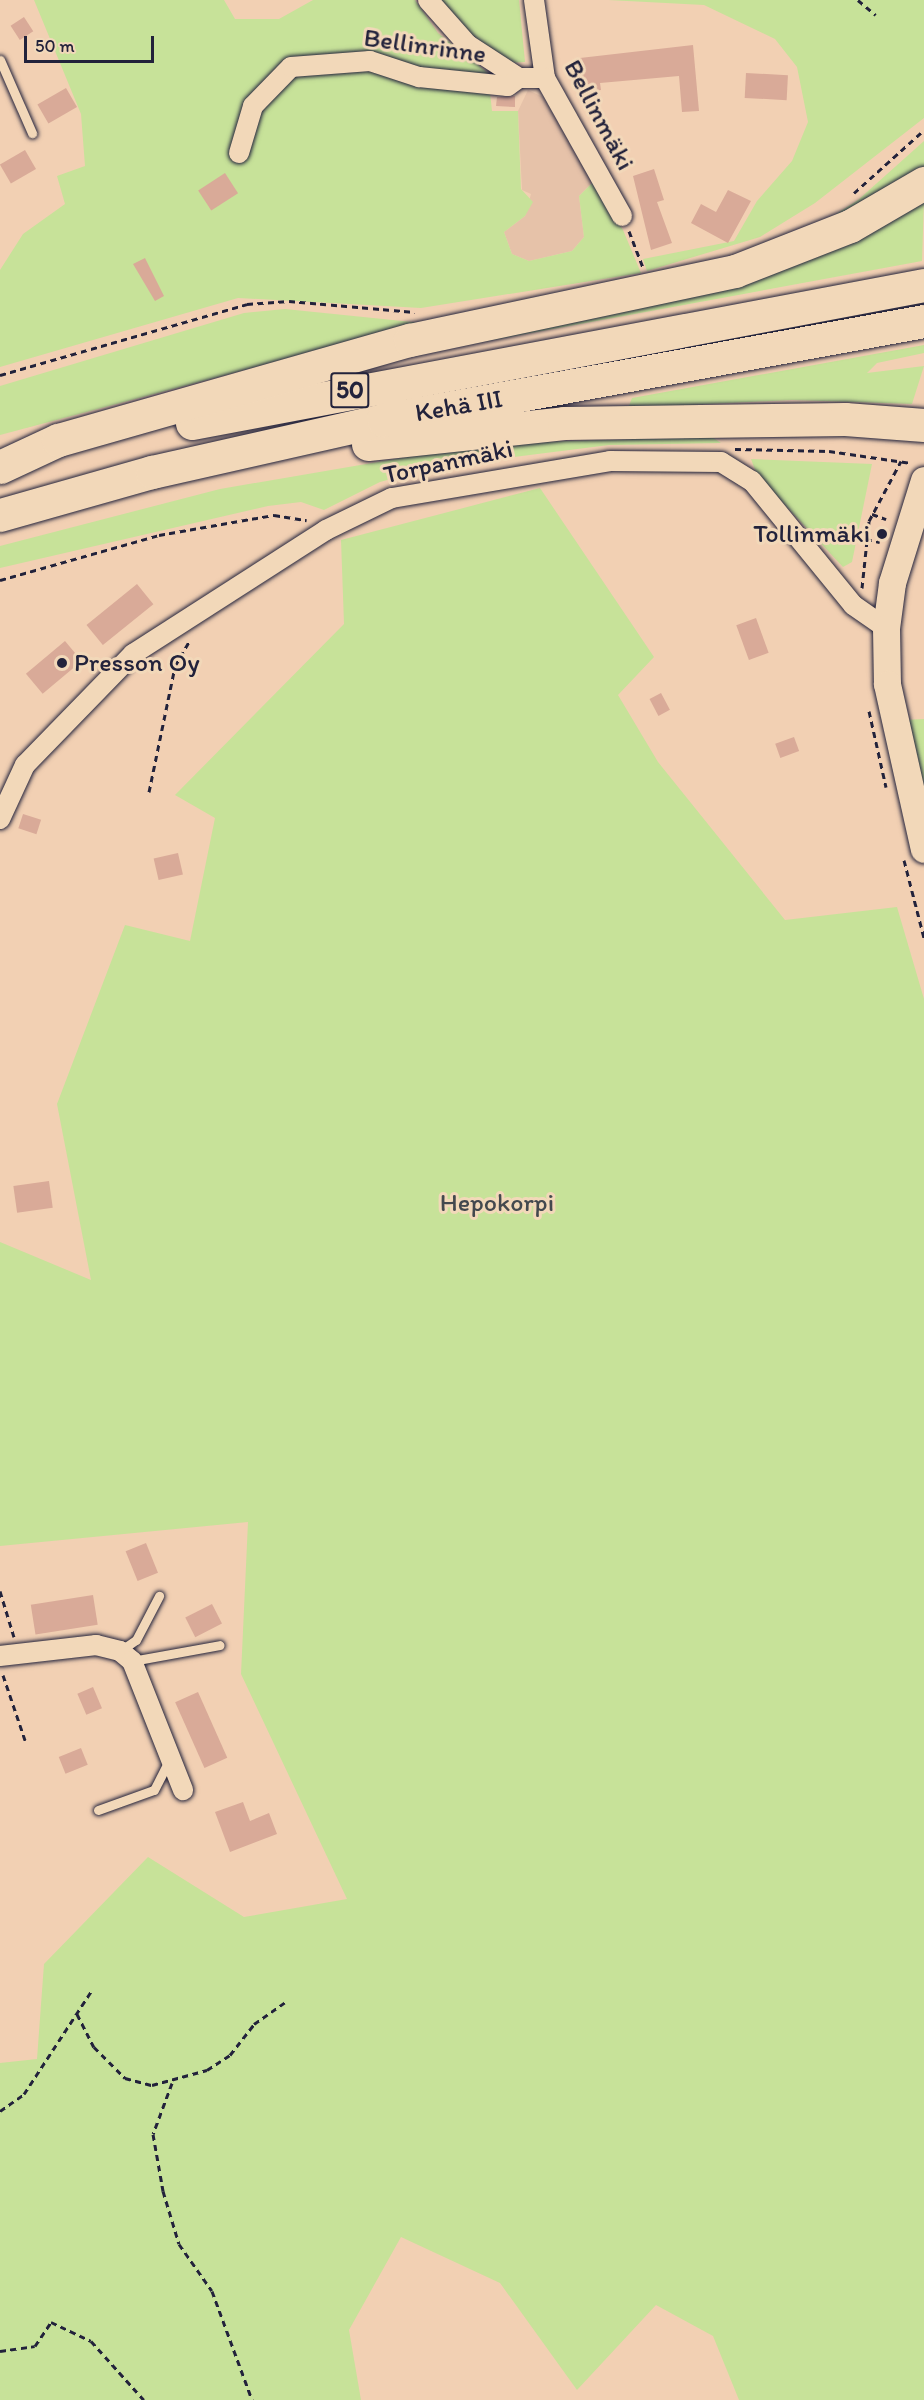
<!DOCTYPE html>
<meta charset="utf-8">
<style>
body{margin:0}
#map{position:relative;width:924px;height:2400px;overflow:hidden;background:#f2d0b3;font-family:Itim,sans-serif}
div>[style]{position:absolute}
.built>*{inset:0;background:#e6c2a9}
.green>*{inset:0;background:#c7e299}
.building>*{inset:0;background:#d9aa98;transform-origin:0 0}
.path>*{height:3px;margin-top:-1.5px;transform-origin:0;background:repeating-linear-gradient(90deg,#22223b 0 6px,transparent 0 10.5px)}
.roads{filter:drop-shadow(0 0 2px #22223b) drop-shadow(0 0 2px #22223b)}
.service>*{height:9px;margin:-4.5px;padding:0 4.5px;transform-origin:4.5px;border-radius:4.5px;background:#f2d8b9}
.minor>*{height:20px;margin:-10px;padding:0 10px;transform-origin:10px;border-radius:10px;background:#f2d8b9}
.secondary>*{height:27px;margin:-13.5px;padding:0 13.5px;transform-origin:13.5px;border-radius:13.5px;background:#f2d8b9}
.trunk>*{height:33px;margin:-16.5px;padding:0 16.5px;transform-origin:16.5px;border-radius:16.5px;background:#f2d8b9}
.dots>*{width:16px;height:16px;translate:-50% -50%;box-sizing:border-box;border:3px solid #f2d8b9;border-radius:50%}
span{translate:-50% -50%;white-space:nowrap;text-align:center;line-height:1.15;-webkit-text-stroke:6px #f2d8b9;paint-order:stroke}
.shield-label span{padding:2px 4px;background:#f2d8b9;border:2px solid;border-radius:4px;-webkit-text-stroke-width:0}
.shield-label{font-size:24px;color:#22223b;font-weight:700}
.street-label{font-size:26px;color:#22223b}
.poi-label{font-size:26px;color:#22223b}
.right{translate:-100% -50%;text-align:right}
.left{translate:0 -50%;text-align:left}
.park-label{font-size:26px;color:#43484e}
.scale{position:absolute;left:24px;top:36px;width:130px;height:27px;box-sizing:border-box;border:3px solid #22223b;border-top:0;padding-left:8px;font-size:18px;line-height:21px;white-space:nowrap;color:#22223b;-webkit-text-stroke:4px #f2d8b9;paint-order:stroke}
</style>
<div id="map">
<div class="built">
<div style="clip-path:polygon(528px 90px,543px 97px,593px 182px,579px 196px,584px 237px,572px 251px,529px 261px,512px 254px,504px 232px,525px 216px,531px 194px,522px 190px,518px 111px)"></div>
</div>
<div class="green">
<div style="clip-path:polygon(34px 0,224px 0,235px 19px,279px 19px,313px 0,415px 0,438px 33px,488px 73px,492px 111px,518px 111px,521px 189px,533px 202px,525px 216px,504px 232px,512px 254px,529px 261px,572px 251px,584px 237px,579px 196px,593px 182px,623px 230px,641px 273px,421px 308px,238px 298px,0 367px,0 270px,23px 234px,65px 204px,57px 176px,85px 166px,81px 114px)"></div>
<div style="clip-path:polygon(439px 0,519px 0,525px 62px,508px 63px,457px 23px)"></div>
<div style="clip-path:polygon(608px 0,924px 0,924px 118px,815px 203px,760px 237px,647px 271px,643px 259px,734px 241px,757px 201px,792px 161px,808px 122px,797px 67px,775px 39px,704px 5px)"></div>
<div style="clip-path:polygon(924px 141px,924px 170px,809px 231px,858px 200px)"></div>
<div style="clip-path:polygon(924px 200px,922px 261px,320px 372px,439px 342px)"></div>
<div style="clip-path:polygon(285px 309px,422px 323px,0 435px,0 386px,244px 313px)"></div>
<div style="clip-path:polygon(924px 345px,924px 353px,877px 363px,867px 373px,924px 366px,912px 404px,792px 400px,628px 408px,632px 398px)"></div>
<div style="clip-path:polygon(712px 437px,721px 443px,609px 445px,436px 467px,380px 482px,324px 510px,301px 502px,268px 506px,0 568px,0 546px,220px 489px,436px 452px,532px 442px)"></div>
<div style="clip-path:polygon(751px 459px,872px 464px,852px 562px,843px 567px,757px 475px)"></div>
<div style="clip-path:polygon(540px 488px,654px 657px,618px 695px,658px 762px,785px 920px,897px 907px,924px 999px,924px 2400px,739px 2400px,713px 2336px,656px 2305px,577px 2390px,500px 2283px,401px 2237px,349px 2330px,361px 2400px,0 2400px,0 2063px,37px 2059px,44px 1964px,148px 1857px,244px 1917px,347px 1899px,241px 1674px,248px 1522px,0 1546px,0 1242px,91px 1280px,57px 1104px,125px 925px,190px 941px,215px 818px,175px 795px,344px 624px,341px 540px)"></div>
<div style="clip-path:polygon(924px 719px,924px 810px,903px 720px)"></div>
</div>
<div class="building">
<div style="left:24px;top:17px;width:17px;height:16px;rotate:57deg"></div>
<div style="clip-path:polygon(693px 45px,699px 111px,682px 112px,679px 76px,600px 83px,601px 90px,583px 92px,580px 58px)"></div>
<div style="left:746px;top:73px;width:42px;height:25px;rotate:3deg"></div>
<div style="left:66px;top:88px;width:22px;height:33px;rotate:60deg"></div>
<div style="clip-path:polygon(515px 96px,515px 107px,496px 106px,497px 97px)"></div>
<div style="left:25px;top:150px;width:22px;height:29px;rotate:60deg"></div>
<div style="clip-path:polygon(654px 169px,664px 200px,657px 202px,672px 243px,651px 250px,633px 176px)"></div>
<div style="left:225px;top:173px;width:24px;height:32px;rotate:57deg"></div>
<div style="clip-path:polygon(728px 190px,751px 201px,728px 243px,691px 223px,701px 204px,716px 212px)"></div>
<div style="clip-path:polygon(145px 258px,164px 296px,155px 301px,133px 264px)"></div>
<div style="left:137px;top:584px;width:26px;height:65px;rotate:51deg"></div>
<div style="left:756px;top:618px;width:37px;height:21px;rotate:70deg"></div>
<div style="left:65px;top:641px;width:26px;height:51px;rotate:50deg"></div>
<div style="left:661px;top:693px;width:19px;height:13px;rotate:62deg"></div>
<div style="left:794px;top:737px;width:15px;height:20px;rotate:70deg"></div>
<div style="left:23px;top:814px;width:19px;height:15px;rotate:18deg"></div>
<div style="left:178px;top:853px;width:22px;height:25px;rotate:77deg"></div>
<div style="left:49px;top:1181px;width:27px;height:36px;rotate:82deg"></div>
<div style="left:146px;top:1543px;width:32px;height:22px;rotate:68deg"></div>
<div style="left:93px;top:1595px;width:30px;height:63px;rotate:81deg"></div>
<div style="left:212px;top:1604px;width:22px;height:30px;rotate:63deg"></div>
<div style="left:93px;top:1687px;width:23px;height:17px;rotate:67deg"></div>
<div style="left:198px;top:1692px;width:72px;height:25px;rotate:66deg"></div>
<div style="left:81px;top:1748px;width:18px;height:24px;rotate:68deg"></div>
<div style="clip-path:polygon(243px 1802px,250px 1821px,269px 1813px,277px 1834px,230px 1852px,215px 1812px)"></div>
</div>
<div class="path">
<div style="left:858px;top:0;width:23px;rotate:40deg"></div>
<div style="left:854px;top:193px;width:94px;rotate:-42deg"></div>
<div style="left:629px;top:231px;width:39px;rotate:69deg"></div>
<div style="left:0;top:375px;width:257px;rotate:-16deg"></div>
<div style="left:247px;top:304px;width:42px;rotate:-4.1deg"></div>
<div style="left:289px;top:301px;width:126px;rotate:5deg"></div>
<div style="left:735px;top:449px;width:94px;rotate:1.2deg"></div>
<div style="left:829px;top:451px;width:83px;rotate:8.3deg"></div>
<div style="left:872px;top:514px;width:15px;rotate:20deg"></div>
<div style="left:866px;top:539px;width:14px;rotate:12deg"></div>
<div style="left:0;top:580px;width:165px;rotate:-15.8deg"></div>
<div style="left:159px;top:535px;width:117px;rotate:-9.9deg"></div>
<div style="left:274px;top:515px;width:33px;rotate:9deg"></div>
<div style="left:862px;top:588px;width:67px;rotate:-84deg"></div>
<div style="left:869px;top:521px;width:68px;rotate:-61.9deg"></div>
<div style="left:869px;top:711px;width:78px;rotate:77.4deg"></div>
<div style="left:149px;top:792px;width:129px;rotate:-78.3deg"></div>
<div style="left:175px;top:666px;width:30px;rotate:-60deg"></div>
<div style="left:904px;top:860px;width:81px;rotate:75.6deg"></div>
<div style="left:0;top:1591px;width:48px;rotate:73.1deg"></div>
<div style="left:3px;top:1675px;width:69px;rotate:71.3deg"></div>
<div style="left:77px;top:2014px;width:37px;rotate:63deg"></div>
<div style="left:94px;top:2047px;width:44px;rotate:45deg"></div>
<div style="left:125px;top:2078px;width:28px;rotate:15deg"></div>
<div style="left:152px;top:2085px;width:57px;rotate:-15.3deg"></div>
<div style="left:207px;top:2070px;width:27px;rotate:-33deg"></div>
<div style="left:230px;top:2055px;width:39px;rotate:-52deg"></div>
<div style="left:254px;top:2024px;width:39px;rotate:-35deg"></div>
<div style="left:172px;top:2083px;width:54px;rotate:110.4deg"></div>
<div style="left:153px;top:2134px;width:58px;rotate:80deg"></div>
<div style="left:163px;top:2191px;width:55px;rotate:73.2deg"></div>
<div style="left:179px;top:2244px;width:57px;rotate:54.9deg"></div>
<div style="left:212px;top:2291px;width:116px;rotate:69.8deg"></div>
<div style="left:0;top:2111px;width:29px;rotate:-35deg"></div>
<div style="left:24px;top:2094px;width:124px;rotate:-56.8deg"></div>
<div style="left:0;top:2351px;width:35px;rotate:-8deg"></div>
<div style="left:35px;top:2346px;width:29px;rotate:-56deg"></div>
<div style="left:51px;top:2322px;width:44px;rotate:25.4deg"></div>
<div style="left:91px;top:2341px;width:79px;rotate:48.1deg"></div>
</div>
<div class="roads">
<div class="service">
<div style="left:0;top:60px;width:80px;rotate:66.3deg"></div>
<div style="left:120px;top:1651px;width:19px;rotate:-35deg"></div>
<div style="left:136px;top:1640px;width:50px;rotate:-62.4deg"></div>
<div style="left:132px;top:1661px;width:89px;rotate:-10.3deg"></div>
<div style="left:98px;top:1810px;width:59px;rotate:-19.7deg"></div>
<div style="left:154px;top:1790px;width:33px;rotate:-63deg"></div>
</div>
<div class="minor">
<div style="left:428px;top:0;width:60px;rotate:48.4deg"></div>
<div style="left:468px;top:45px;width:61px;rotate:32.9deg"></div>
<div style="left:534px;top:0;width:79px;rotate:82deg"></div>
<div style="left:545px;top:78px;width:158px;rotate:60.8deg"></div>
<div style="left:239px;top:153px;width:49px;rotate:-73.4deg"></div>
<div style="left:253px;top:106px;width:54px;rotate:-45.7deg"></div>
<div style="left:291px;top:67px;width:79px;rotate:-4.3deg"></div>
<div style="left:370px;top:61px;width:52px;rotate:18.1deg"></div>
<div style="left:419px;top:77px;width:89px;rotate:5.8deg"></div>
<div style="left:508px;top:86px;width:14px;rotate:-36deg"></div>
<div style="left:519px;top:78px;width:26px"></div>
<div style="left:0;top:819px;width:60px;rotate:-65.2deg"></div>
<div style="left:25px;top:765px;width:155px;rotate:-45.8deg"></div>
<div style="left:133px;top:654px;width:229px;rotate:-32.7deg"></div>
<div style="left:326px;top:530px;width:73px;rotate:-25.9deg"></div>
<div style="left:392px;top:498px;width:221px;rotate:-9.6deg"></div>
<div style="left:610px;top:461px;width:111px;rotate:0.5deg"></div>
<div style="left:721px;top:462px;width:36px;rotate:32deg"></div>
<div style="left:752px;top:481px;width:160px;rotate:50.8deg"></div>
<div style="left:853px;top:605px;width:40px;rotate:34.9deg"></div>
<div style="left:0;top:1656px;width:97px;rotate:-6.5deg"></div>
<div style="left:96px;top:1645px;width:25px;rotate:14deg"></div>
<div style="left:120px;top:1651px;width:16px;rotate:40deg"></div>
<div style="left:132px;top:1661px;width:139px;rotate:68.4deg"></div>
</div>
<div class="secondary">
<div style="left:924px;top:480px;width:108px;rotate:107.3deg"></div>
<div style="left:892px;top:583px;width:45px;rotate:97.6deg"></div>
<div style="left:886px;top:628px;width:56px;rotate:89deg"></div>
<div style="left:887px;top:684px;width:169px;rotate:77.4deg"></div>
</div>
<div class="trunk">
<div style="left:192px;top:423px;width:745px;rotate:-10.68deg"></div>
<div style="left:368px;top:444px;width:197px;rotate:-6.1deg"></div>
<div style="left:564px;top:423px;width:281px;rotate:-0.8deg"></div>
<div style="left:845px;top:419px;width:79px;rotate:4.3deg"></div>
<div style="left:0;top:467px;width:64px;rotate:-25deg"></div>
<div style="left:58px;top:440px;width:366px;rotate:-15.9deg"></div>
<div style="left:410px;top:340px;width:332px;rotate:-12deg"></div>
<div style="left:735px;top:271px;width:123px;rotate:-21.4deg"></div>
<div style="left:850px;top:226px;width:86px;rotate:-30.2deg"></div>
<div style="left:0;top:515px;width:158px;rotate:-15.8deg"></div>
<div style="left:152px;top:472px;width:237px;rotate:-12.7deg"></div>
<div style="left:383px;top:420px;width:550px;rotate:-10.37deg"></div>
</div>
</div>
<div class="dots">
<div style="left:882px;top:534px;background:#22223b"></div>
<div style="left:62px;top:663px;background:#22223b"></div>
</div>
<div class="shield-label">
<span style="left:350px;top:390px">50</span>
</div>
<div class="street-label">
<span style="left:425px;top:46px;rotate:8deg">Bellinrinne</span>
<span style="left:599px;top:115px;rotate:62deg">Bellinmäki</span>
<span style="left:459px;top:406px;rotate:-10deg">Kehä III</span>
<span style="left:448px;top:462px;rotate:-12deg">Torpanmäki</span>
</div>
<div class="poi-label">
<span class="right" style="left:870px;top:534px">Tollinmäki</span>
<span class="left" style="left:74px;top:663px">Presson Oy</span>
</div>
<div class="park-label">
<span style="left:497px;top:1203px">Hepokorpi</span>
</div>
<div class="scale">50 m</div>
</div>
